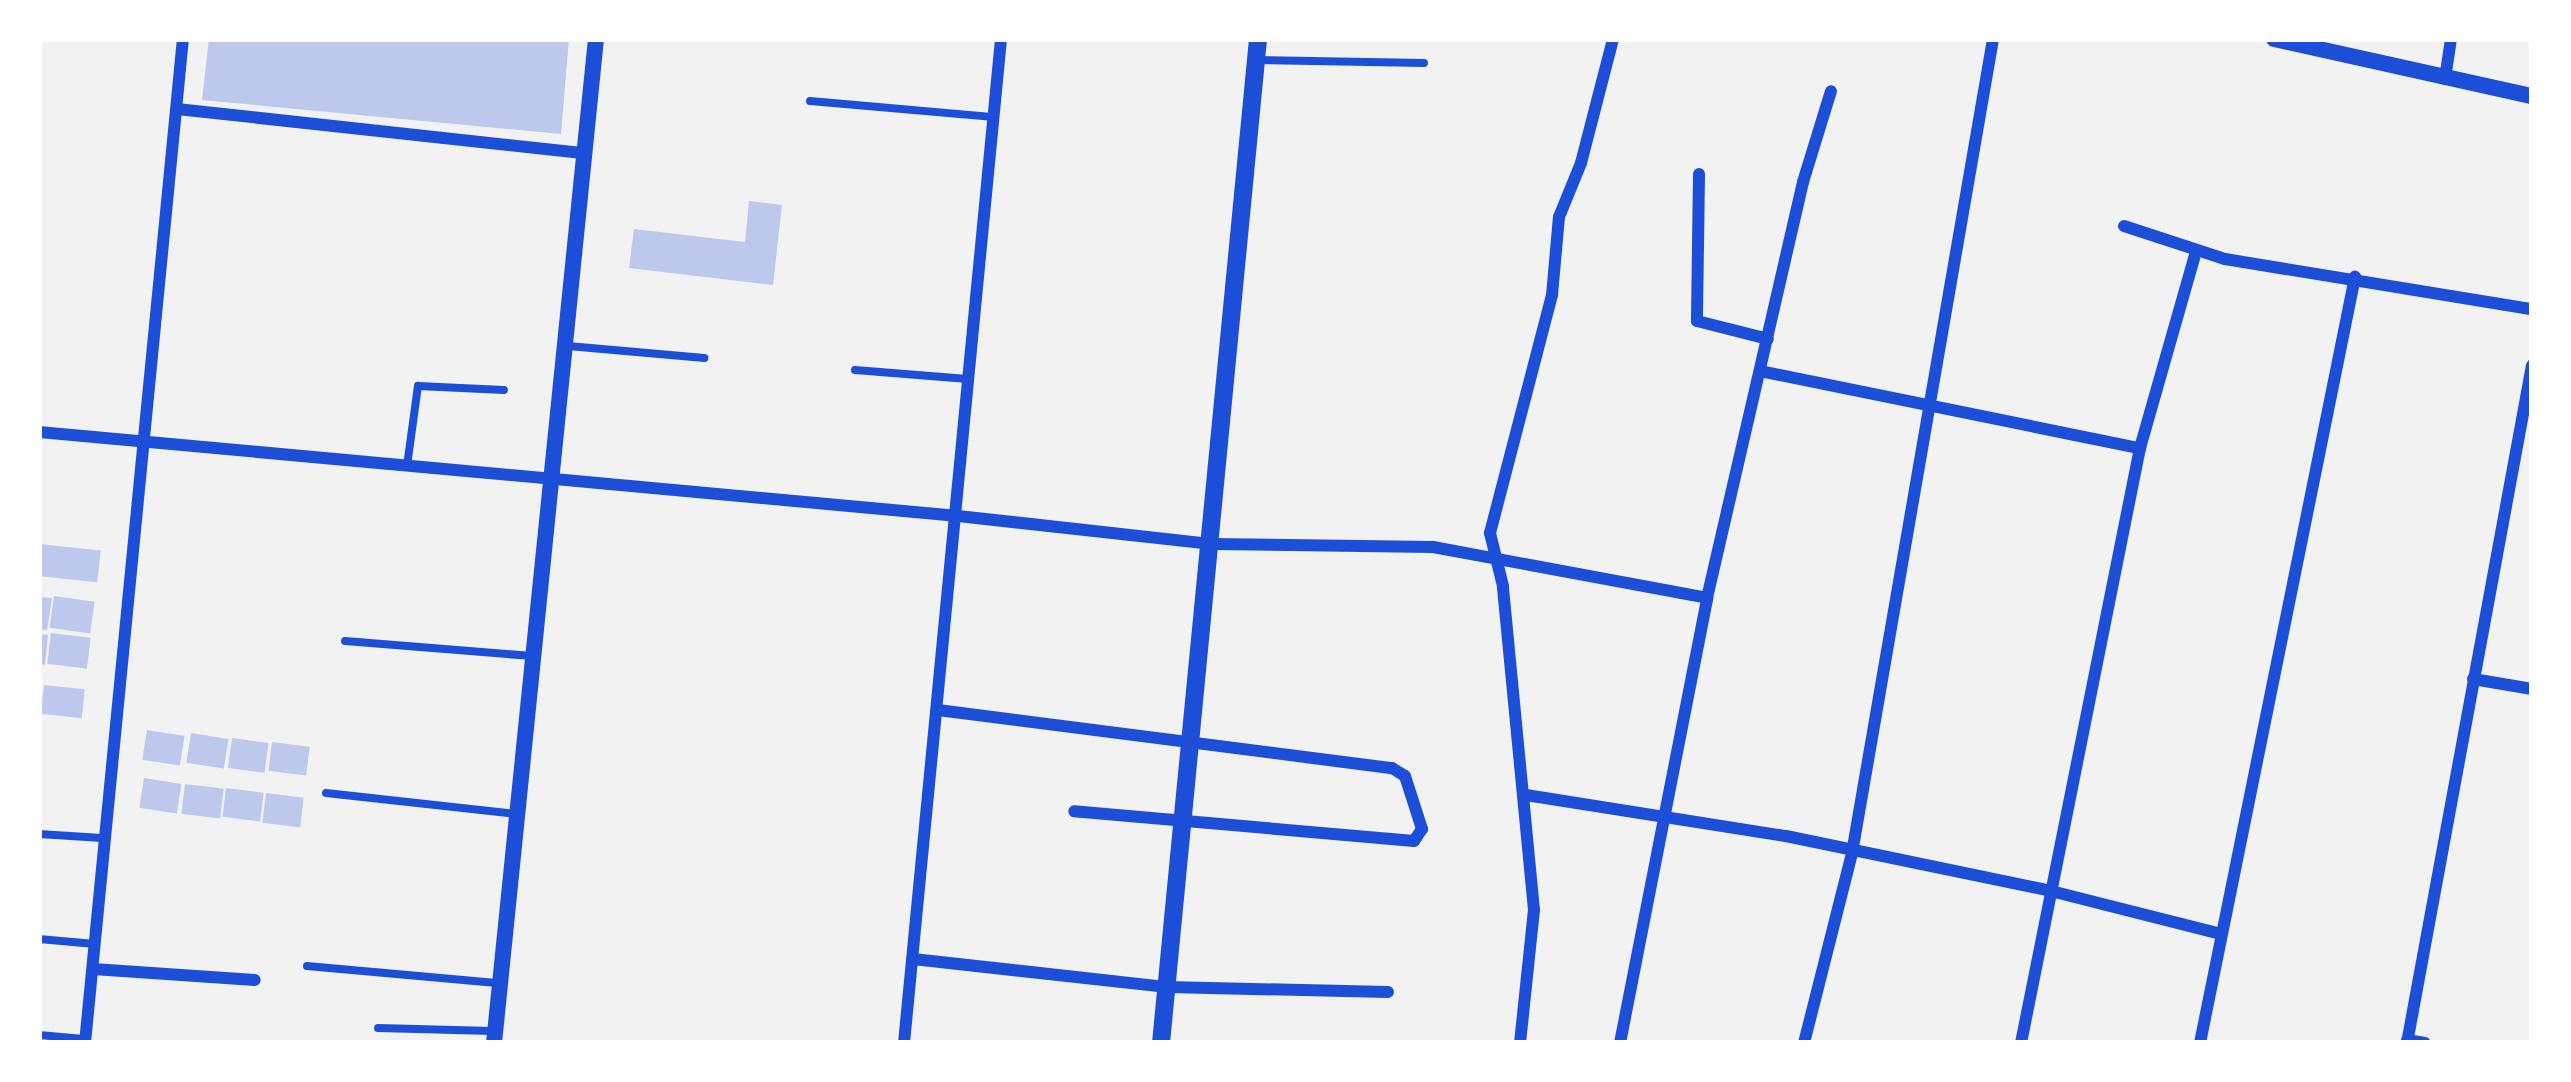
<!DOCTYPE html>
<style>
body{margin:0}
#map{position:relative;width:2571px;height:1082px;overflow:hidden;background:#f2f2f2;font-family:"PT Sans",sans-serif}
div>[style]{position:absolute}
.building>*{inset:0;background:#bdc9ec;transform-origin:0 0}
.service>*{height:8px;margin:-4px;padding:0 4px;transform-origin:4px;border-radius:4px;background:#1d4ed8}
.minor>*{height:12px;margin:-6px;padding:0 6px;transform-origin:6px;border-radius:6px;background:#1d4ed8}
.tertiary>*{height:16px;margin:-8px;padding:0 8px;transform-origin:8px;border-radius:8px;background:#1d4ed8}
.secondary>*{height:18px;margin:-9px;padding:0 9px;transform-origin:9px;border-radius:9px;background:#1d4ed8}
span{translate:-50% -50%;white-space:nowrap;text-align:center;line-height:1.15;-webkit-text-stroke:12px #fff;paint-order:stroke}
.frame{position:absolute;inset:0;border:42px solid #fff;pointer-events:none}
</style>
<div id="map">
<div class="building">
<div style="clip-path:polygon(209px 39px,569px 39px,561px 134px,202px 100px)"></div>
<div style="clip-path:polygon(749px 201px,782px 205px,773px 285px,629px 268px,634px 229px,745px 242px)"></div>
<div style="left:39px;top:544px;width:62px;height:32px;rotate:6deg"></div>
<div style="left:54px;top:596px;width:41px;height:32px;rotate:8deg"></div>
<div style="clip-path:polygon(39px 597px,52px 598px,47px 630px,39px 629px)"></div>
<div style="left:51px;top:633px;width:40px;height:31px;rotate:7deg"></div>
<div style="clip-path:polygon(39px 634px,48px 635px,45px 665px,39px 664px)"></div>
<div style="left:44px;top:685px;width:41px;height:29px;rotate:6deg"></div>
<div style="left:147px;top:730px;width:38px;height:30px;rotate:9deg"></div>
<div style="left:191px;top:733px;width:38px;height:30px;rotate:9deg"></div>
<div style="left:232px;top:738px;width:37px;height:30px;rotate:8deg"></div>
<div style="left:272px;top:742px;width:38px;height:29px;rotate:7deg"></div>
<div style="left:144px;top:778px;width:38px;height:30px;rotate:9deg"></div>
<div style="left:185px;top:784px;width:39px;height:30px;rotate:7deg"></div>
<div style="left:226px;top:788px;width:38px;height:29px;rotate:7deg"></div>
<div style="left:266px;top:793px;width:38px;height:30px;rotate:7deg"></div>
</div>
<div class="service">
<div style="left:1257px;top:60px;width:167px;rotate:1deg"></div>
<div style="left:810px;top:101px;width:185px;rotate:5deg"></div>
<div style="left:568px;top:346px;width:137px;rotate:5deg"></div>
<div style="left:855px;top:370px;width:113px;rotate:4.6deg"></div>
<div style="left:407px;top:466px;width:81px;rotate:-82.2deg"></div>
<div style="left:418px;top:386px;width:86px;rotate:2.7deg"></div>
<div style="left:345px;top:641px;width:188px;rotate:4.6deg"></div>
<div style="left:326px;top:793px;width:191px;rotate:6.3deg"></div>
<div style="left:39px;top:834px;width:63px;rotate:3.6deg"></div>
<div style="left:39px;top:939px;width:56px;rotate:5.1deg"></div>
<div style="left:307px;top:966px;width:193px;rotate:5.1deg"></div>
<div style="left:378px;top:1028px;width:115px;rotate:1.5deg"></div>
<div style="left:39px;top:1035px;width:45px;rotate:5.1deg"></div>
</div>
<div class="minor">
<div style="left:2445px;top:79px;width:40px;rotate:-81.5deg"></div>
<div style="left:177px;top:109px;width:410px;rotate:6.2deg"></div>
<div style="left:1699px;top:174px;width:147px;rotate:90.8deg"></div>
<div style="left:1697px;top:321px;width:73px;rotate:14.2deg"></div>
<div style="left:2124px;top:226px;width:106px;rotate:18.1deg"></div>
<div style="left:2225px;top:259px;width:311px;rotate:9.3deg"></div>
<div style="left:1760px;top:371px;width:388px;rotate:11.5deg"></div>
<div style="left:39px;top:432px;width:923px;rotate:5.22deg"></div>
<div style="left:958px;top:516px;width:256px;rotate:6.3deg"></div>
<div style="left:1212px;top:544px;width:221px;rotate:0.8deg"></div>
<div style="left:1433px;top:547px;width:279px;rotate:10.5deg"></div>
<div style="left:2473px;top:679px;width:60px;rotate:9.6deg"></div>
<div style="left:938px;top:710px;width:458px;rotate:7.3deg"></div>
<div style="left:1392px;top:768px;width:15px;rotate:32deg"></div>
<div style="left:1405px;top:776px;width:56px;rotate:72.2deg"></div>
<div style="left:1422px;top:829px;width:14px;rotate:124deg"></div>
<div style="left:1414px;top:841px;width:341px;rotate:-175deg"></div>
<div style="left:1526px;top:795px;width:263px;rotate:9deg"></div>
<div style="left:1786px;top:836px;width:267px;rotate:11.7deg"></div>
<div style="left:2047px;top:890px;width:179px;rotate:14.2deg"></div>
<div style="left:913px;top:959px;width:256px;rotate:6.3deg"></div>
<div style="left:1167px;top:987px;width:221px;rotate:1.3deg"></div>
<div style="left:93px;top:969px;width:162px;rotate:3.9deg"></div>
<div style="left:2407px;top:1040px;width:18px;rotate:9deg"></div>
<div style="left:85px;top:1043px;width:1009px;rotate:-84.43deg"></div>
<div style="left:904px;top:1043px;width:1009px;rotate:-84.48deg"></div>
<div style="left:1520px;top:1043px;width:134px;rotate:-84deg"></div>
<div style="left:1534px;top:910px;width:325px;rotate:-95.5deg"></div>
<div style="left:1503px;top:586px;width:55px;rotate:-103.8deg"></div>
<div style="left:1490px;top:533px;width:246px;rotate:-75.4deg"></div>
<div style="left:1552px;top:295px;width:78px;rotate:-84.9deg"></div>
<div style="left:1559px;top:217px;width:58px;rotate:-67.8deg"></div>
<div style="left:1581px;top:163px;width:128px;rotate:-75.5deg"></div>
<div style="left:1620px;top:1043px;width:453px;rotate:-78.9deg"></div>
<div style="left:1707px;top:598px;width:427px;rotate:-77deg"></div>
<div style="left:1803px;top:182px;width:95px;rotate:-72.9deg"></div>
<div style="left:1804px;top:1043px;width:196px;rotate:-75.8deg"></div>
<div style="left:1852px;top:853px;width:826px;rotate:-80.17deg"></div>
<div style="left:2021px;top:1043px;width:607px;rotate:-78.69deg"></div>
<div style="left:2140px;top:448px;width:204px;rotate:-74.1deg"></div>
<div style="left:2200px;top:1043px;width:782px;rotate:-78.56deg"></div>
<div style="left:2407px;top:1043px;width:689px;rotate:-79.55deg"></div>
</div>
<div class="tertiary">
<div style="left:2274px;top:39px;width:264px;rotate:12.5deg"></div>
<div style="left:494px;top:1043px;width:1009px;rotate:-84.2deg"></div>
</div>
<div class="secondary">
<div style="left:1161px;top:1043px;width:1009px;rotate:-84.48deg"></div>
</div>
<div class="frame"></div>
</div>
